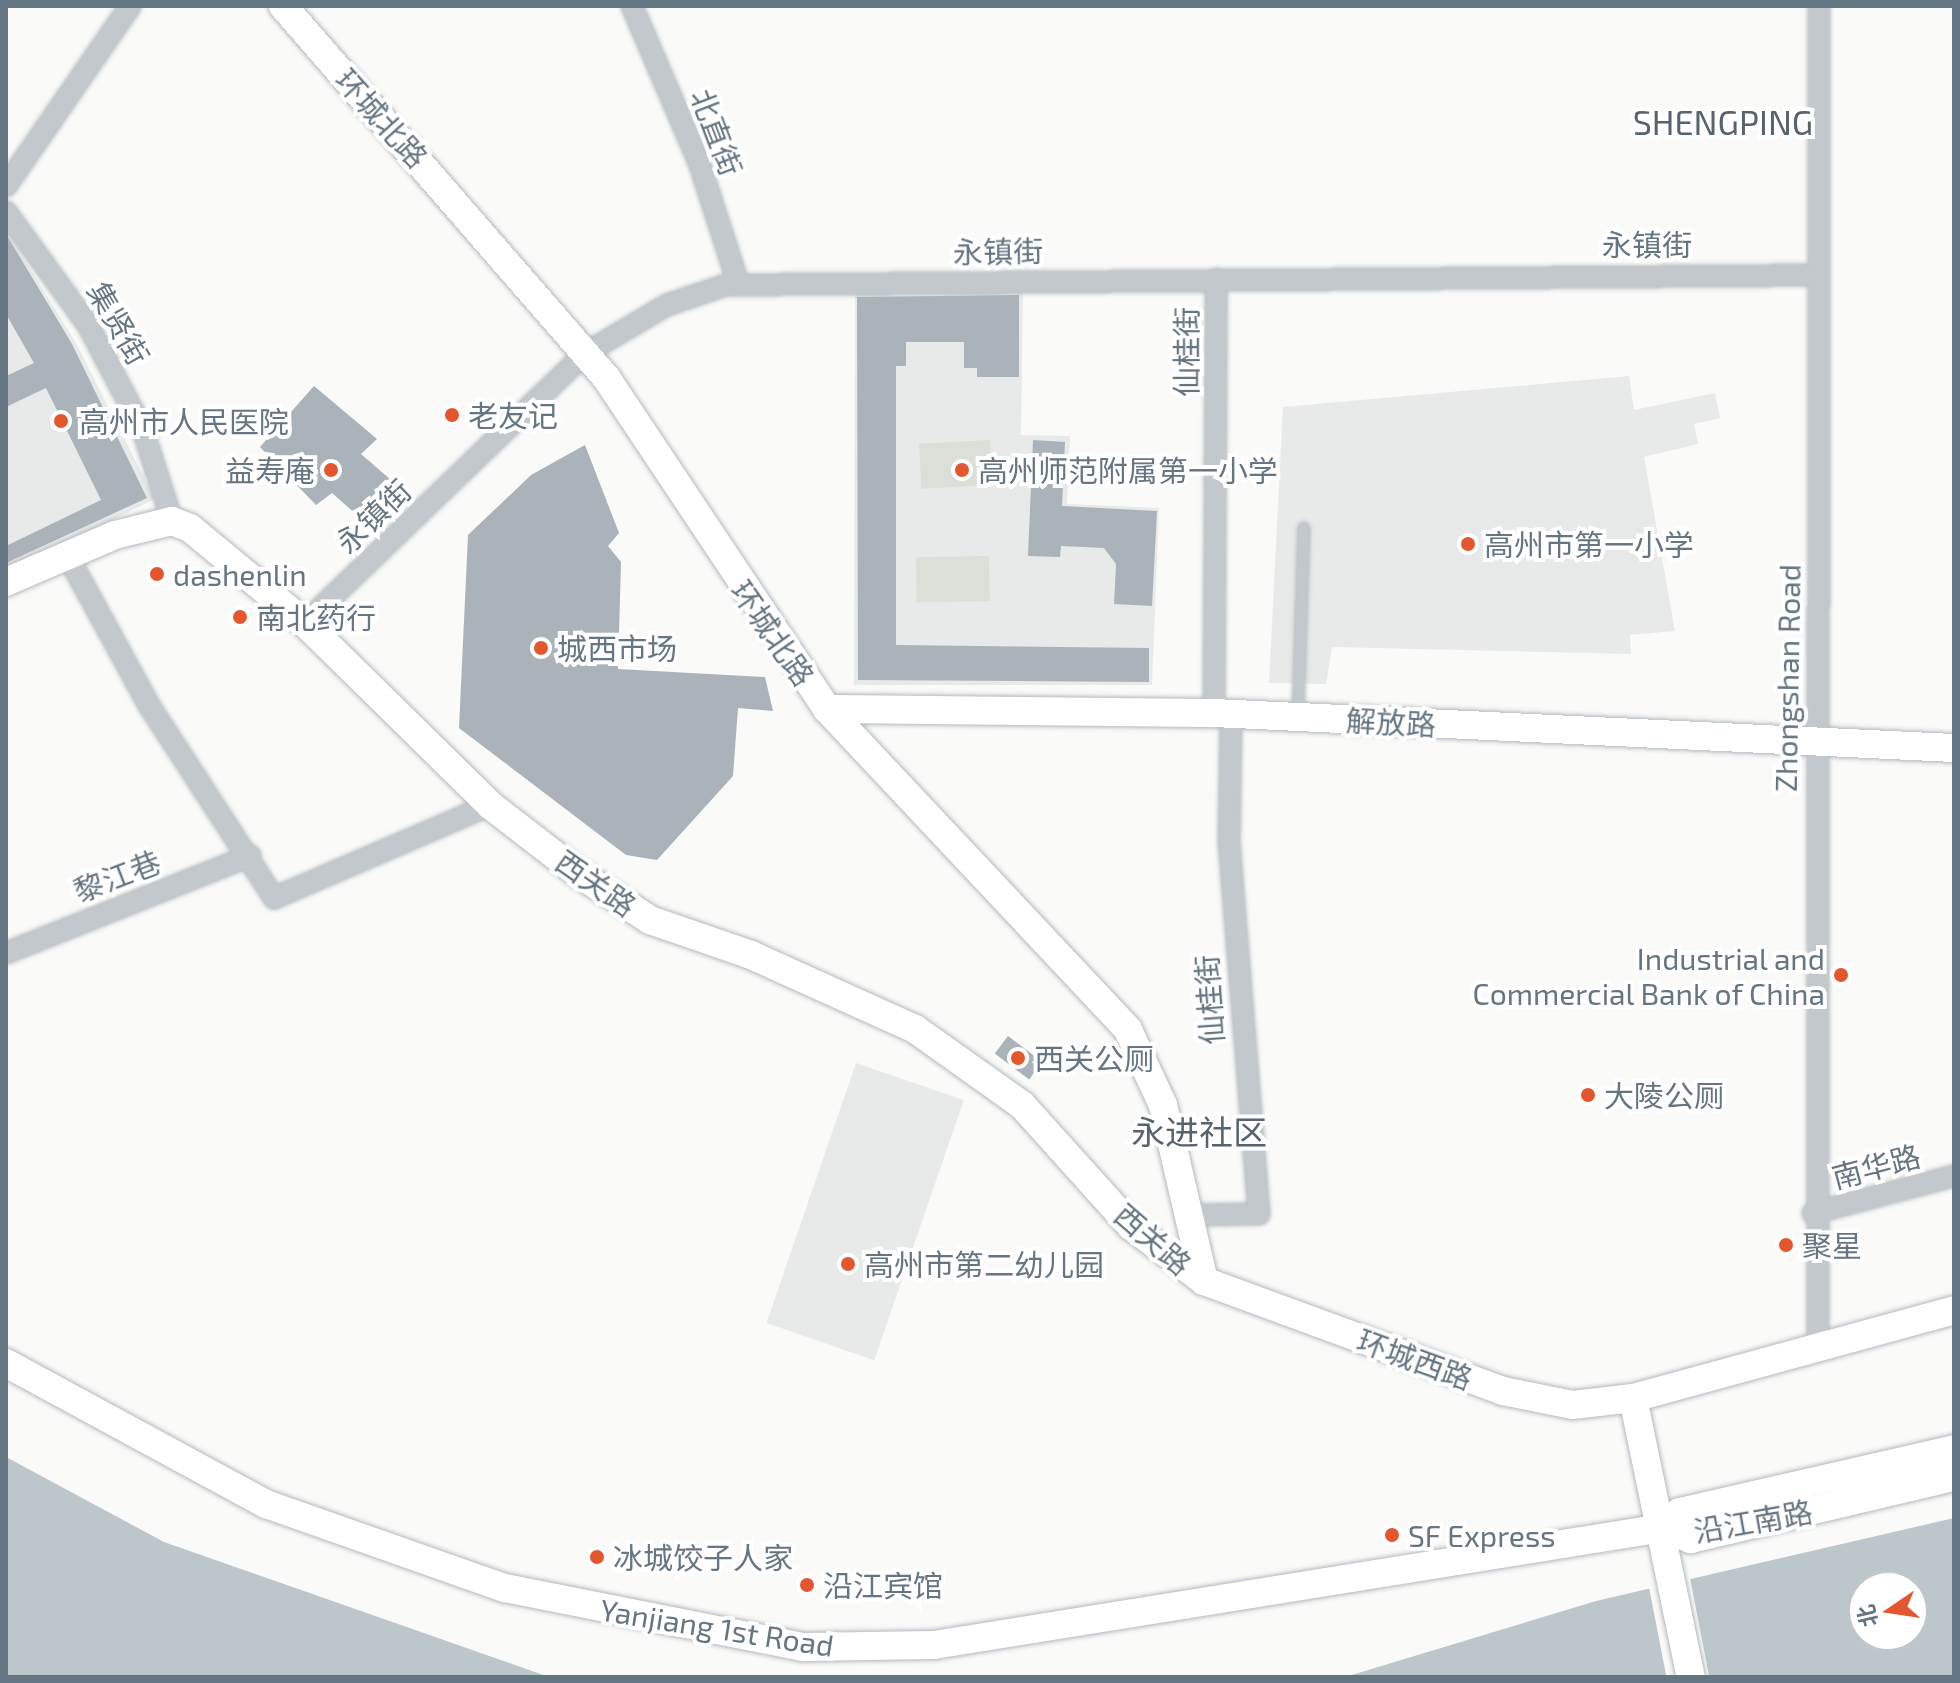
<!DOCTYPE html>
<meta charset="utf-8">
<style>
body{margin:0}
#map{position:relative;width:1960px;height:1683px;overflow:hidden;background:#fafaf8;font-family:"Exo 2","Noto Sans SC",sans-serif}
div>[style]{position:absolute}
.built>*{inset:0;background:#e8e9e9;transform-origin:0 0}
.green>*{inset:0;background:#dadfd7;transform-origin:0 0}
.water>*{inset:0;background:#bbc7cb}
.pier>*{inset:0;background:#fafaf8;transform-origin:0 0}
.building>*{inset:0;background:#aab3b9;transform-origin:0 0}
.roads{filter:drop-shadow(0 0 2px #b3babf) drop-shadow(0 0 2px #b3babf)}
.lane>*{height:10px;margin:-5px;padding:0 5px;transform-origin:5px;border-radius:5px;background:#c3c8cc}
.street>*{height:20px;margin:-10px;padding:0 10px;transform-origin:10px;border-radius:10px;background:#c3c8cc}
.secondary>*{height:28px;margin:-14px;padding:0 14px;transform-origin:14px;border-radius:14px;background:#fff}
.dots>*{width:22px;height:22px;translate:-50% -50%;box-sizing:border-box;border:4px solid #fff;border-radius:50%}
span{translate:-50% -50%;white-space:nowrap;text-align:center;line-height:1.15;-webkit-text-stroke:8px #fff;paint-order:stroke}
.street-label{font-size:30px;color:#657683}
.poi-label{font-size:30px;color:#657683}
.left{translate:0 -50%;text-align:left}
.right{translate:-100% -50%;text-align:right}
.quarter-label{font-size:34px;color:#57646e}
.frame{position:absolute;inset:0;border:8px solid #657683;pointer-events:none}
.north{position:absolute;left:1848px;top:1571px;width:80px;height:80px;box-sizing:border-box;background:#fff;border:2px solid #c1c8cd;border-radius:50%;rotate:257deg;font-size:22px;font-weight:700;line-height:32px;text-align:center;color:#657683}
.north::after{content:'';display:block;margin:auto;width:28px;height:36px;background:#e4572e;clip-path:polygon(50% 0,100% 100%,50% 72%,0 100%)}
</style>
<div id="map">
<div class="built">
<div style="clip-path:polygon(6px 230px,76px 343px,155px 499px,6px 572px)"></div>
<div style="clip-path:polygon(855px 290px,1023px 291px,1021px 435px,1070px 436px,1067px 504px,1159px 508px,1152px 685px,854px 685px)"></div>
<div style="clip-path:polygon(1629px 376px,1634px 410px,1715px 393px,1720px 418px,1694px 424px,1698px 444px,1644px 457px,1675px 631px,1630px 635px,1631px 654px,1332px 647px,1326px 684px,1269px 683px,1283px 407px)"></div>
<div style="left:856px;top:1063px;width:114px;height:275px;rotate:19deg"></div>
</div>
<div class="green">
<div style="left:990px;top:440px;width:45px;height:71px;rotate:87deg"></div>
<div style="left:989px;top:556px;width:45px;height:73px;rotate:89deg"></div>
</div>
<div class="water">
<div style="clip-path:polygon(6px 1457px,164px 1542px,549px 1677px,6px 1677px)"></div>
<div style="clip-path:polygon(evenodd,1954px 1518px,1954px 1677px,1345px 1677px,1596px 1601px,1954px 1518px,1864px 1587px,1912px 1587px,1912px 1635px,1864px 1635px,1864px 1587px)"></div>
</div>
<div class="pier">
<div style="left:1690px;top:1578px;width:101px;height:42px;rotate:79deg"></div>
</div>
<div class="building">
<div style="clip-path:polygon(6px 234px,72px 344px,147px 498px,6px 563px,6px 546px,101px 500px,46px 388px,6px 407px,6px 376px,34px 363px,6px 314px)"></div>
<div style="clip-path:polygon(1019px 295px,1019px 377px,977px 377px,977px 368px,964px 368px,964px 342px,906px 342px,906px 366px,896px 366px,896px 645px,1149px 648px,1149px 682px,858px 680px,857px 297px)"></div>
<div style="clip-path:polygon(314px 386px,377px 439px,361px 454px,398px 486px,366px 523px,332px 493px,316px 505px,260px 447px)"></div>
<div style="clip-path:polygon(1033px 440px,1065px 442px,1062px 506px,1157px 511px,1152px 606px,1114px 604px,1116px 564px,1104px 548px,1061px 546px,1060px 557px,1028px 556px)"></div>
<div style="clip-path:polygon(585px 445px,619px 533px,608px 546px,621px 562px,618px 669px,765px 677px,773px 711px,738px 708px,733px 776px,657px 860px,626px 855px,459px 728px,468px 535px,531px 475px)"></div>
<div style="left:1008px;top:1036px;width:43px;height:22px;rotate:37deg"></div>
</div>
<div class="roads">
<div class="lane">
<div style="left:1298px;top:715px;width:187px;rotate:-88.2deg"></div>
</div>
<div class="street">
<div style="left:632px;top:6px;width:170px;rotate:66.8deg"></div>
<div style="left:699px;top:162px;width:127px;rotate:72.1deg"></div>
<div style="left:6px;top:186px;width:219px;rotate:-55.4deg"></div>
<div style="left:6px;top:212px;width:140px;rotate:54deg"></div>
<div style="left:88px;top:325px;width:119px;rotate:62.4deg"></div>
<div style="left:143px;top:430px;width:96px;rotate:72.3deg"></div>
<div style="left:66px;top:553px;width:175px;rotate:61.4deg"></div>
<div style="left:150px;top:707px;width:228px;rotate:57deg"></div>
<div style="left:274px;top:898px;width:235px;rotate:-23.3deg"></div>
<div style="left:305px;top:623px;width:390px;rotate:-43.9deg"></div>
<div style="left:586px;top:353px;width:94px;rotate:-30.7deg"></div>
<div style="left:667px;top:305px;width:62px;rotate:-18.7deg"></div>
<div style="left:726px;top:285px;width:1092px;rotate:-0.52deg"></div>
<div style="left:1214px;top:713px;width:434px;rotate:-89.7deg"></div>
<div style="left:6px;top:953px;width:263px;rotate:-21.7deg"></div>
<div style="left:1813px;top:1213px;width:146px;rotate:-14.7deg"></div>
<div style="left:1192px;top:1215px;width:67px;rotate:-0.9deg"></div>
<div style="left:1259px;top:1214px;width:372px;rotate:-94.6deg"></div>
<div style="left:1229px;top:843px;width:129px;rotate:-89.1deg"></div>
<div style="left:1818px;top:1350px;width:1344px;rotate:-89.96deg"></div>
</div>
<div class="secondary">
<div style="left:283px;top:6px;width:494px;rotate:49deg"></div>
<div style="left:607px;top:379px;width:397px;rotate:56.3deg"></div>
<div style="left:827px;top:709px;width:440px;rotate:46.8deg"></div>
<div style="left:1128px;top:1030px;width:83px;rotate:65deg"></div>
<div style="left:1163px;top:1105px;width:181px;rotate:76.9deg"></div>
<div style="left:6px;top:582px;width:119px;rotate:-23.3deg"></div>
<div style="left:115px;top:535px;width:59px;rotate:-13.8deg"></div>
<div style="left:172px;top:521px;width:19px;rotate:21deg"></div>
<div style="left:190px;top:528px;width:149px;rotate:39.6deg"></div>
<div style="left:305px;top:623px;width:260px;rotate:44.5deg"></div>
<div style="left:490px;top:805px;width:111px;rotate:37.7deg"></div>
<div style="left:578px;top:873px;width:86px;rotate:33.1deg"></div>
<div style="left:650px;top:920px;width:107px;rotate:19.1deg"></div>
<div style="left:751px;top:955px;width:180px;rotate:24.3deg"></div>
<div style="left:915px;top:1029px;width:131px;rotate:35.4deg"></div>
<div style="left:1022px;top:1105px;width:163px;rotate:48deg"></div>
<div style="left:1131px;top:1226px;width:91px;rotate:37deg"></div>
<div style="left:1204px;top:1281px;width:319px;rotate:20.2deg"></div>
<div style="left:1503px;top:1391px;width:71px;rotate:11.3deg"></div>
<div style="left:1573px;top:1405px;width:60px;rotate:-6.7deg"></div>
<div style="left:1633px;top:1398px;width:333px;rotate:-15.3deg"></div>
<div style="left:827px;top:709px;width:387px;rotate:0.6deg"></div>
<div style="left:1214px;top:713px;width:741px;rotate:2.71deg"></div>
<div style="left:6px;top:1363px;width:296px;rotate:28.5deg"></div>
<div style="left:266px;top:1504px;width:253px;rotate:19.4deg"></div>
<div style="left:505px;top:1588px;width:305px;rotate:11.2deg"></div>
<div style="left:804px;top:1647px;width:130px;rotate:-0.9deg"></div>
<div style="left:934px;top:1645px;width:737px;rotate:-9.13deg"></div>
<div style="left:1662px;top:1528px;width:31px;rotate:21deg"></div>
<div style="left:1691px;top:1539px;width:270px;rotate:-13.3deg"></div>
<div style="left:1633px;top:1398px;width:285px;rotate:78.3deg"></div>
<div style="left:1662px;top:1528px;width:24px;rotate:-42deg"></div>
<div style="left:1680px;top:1512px;width:281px;rotate:-12.9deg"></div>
</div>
</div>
<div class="dots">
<div style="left:452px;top:415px;background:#e4572e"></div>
<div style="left:61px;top:421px;background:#e4572e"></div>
<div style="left:331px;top:470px;background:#e4572e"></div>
<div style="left:962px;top:470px;background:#e4572e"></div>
<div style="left:1468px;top:544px;background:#e4572e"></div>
<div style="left:157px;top:574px;background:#e4572e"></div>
<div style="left:240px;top:617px;background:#e4572e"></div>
<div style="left:541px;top:648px;background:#e4572e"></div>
<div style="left:1841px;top:975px;background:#e4572e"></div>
<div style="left:1018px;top:1058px;background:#e4572e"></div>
<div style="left:1588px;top:1095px;background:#e4572e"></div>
<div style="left:1786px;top:1245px;background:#e4572e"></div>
<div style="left:848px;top:1264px;background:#e4572e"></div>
<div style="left:1392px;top:1535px;background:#e4572e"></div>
<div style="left:597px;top:1557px;background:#e4572e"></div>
<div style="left:807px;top:1585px;background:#e4572e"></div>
</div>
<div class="street-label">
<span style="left:382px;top:118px;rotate:48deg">环城北路</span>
<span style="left:717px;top:132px;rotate:69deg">北直街</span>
<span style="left:1647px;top:244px">永镇街</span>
<span style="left:998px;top:251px;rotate:-1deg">永镇街</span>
<span style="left:119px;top:323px;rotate:60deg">集贤街</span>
<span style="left:1186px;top:352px;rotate:-90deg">仙桂街</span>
<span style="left:373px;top:516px;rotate:-44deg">永镇街</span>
<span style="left:773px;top:633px;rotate:55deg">环城北路</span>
<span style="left:1787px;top:678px;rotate:-89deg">Zhongshan Road</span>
<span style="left:1391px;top:722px;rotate:3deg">解放路</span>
<span style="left:117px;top:876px;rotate:-21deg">黎江巷</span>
<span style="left:596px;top:883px;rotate:35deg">西关路</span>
<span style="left:1209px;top:1000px;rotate:-94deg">仙桂街</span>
<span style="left:1876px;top:1166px;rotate:-15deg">南华路</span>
<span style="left:1153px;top:1239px;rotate:41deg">西关路</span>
<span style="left:1415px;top:1359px;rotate:20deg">环城西路</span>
<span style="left:1753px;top:1521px;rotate:-10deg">沿江南路</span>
<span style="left:717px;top:1627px;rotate:9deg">Yanjiang 1st Road</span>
</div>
<div class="poi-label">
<span class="left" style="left:468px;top:415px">老友记</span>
<span class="left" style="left:79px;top:421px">高州市人民医院</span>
<span class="right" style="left:315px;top:470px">益寿庵</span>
<span class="left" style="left:978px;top:470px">高州师范附属第一小学</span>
<span class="left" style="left:1484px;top:544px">高州市第一小学</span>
<span class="left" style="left:173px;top:574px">dashenlin</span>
<span class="left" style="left:256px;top:617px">南北药行</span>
<span class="left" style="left:557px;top:648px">城西市场</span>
<span class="right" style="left:1825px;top:975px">Industrial and<br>Commercial Bank of China</span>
<span class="left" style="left:1034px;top:1058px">西关公厕</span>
<span class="left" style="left:1604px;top:1095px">大陵公厕</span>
<span class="left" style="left:1802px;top:1245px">聚星</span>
<span class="left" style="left:864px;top:1264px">高州市第二幼儿园</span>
<span class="left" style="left:1408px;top:1535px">SF Express</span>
<span class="left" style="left:613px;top:1557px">冰城饺子人家</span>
<span class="left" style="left:823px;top:1585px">沿江宾馆</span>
</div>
<div class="quarter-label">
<span style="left:1723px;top:122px">SHENGPING</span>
<span style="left:1199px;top:1132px">永进社区</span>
</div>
<div class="frame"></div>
<div class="north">北</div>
</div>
